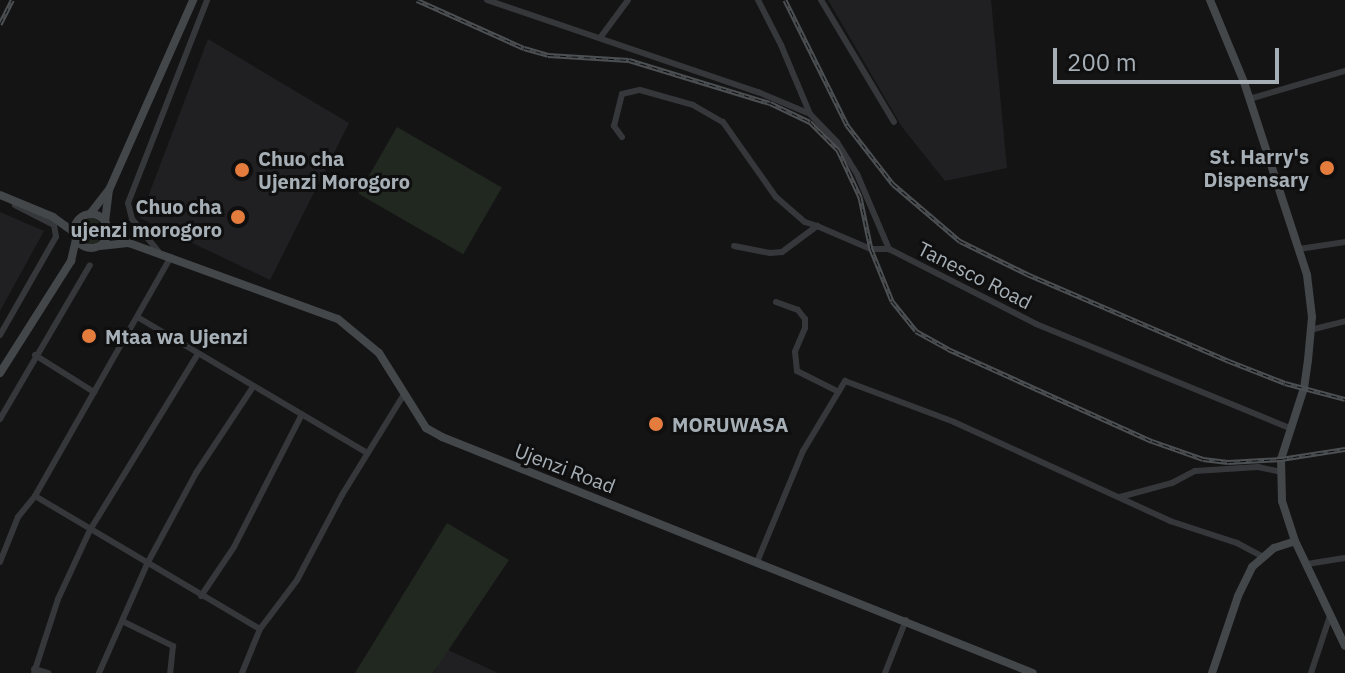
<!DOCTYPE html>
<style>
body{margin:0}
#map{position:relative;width:1345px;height:673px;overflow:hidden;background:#141415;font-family:"IBM Plex Sans",sans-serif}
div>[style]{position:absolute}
.built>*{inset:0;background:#202022}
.green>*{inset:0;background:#212820;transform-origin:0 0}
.round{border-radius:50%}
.street>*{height:6px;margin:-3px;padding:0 3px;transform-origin:3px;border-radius:3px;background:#35373a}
.secondary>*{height:8px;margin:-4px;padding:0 4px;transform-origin:4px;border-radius:4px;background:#43474a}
.secondary>.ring{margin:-4px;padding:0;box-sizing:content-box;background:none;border:8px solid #43474a;border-radius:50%}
.rail>*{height:5px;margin-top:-2.5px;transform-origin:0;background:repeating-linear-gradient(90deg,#0f0f10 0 6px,#4c5053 0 12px);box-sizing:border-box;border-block:2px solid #4c5053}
.dots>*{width:22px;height:22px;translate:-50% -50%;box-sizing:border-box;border:4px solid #0f0f10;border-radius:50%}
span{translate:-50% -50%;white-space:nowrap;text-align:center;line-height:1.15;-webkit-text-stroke:6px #0f0f10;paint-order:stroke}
.poi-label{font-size:20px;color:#a6afb5;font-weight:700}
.right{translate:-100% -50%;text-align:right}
.left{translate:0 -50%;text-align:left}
.street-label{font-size:20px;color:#a6afb5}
.scale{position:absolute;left:1053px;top:48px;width:226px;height:36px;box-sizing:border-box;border:4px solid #a6afb5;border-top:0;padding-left:10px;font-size:24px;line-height:28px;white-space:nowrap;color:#a6afb5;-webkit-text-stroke:6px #0f0f10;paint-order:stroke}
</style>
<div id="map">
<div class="built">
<div style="clip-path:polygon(828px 0,991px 0,1007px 168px,945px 181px,902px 127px)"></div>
<div style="clip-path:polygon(208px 39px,349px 123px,270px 280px,140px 218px)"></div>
<div style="clip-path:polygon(0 212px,44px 231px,0 311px)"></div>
<div style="clip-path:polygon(446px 649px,498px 673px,434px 673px)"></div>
</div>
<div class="green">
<div style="left:397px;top:127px;width:121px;height:77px;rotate:30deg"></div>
<div class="round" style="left:77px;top:218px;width:26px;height:26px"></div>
<div style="clip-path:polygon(447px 523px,509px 560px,433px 673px,355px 673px)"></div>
</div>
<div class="street">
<div style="left:487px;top:0;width:286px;rotate:18.8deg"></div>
<div style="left:758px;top:92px;width:56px;rotate:22.9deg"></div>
<div style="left:810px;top:114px;width:39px;rotate:46deg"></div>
<div style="left:837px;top:142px;width:38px;rotate:58deg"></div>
<div style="left:857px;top:174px;width:82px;rotate:66.9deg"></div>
<div style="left:889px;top:249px;width:165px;rotate:27deg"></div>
<div style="left:1036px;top:324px;width:274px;rotate:22.3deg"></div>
<div style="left:758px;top:0;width:51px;rotate:62.9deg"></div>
<div style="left:781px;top:45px;width:75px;rotate:67.2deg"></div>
<div style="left:821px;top:0;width:142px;rotate:59.1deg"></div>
<div style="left:600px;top:38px;width:47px;rotate:-53.6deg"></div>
<div style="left:1249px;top:99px;width:100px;rotate:-16.3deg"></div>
<div style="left:622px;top:137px;width:14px;rotate:-126deg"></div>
<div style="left:614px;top:126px;width:33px;rotate:-76deg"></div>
<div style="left:622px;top:94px;width:18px;rotate:-13deg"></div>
<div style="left:640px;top:90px;width:55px;rotate:15.8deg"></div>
<div style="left:693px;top:105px;width:34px;rotate:30deg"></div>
<div style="left:723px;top:122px;width:92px;rotate:54.8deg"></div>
<div style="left:776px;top:197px;width:38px;rotate:41deg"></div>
<div style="left:805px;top:222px;width:13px;rotate:18deg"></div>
<div style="left:734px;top:246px;width:37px;rotate:11deg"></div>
<div style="left:770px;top:253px;width:12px;rotate:-5deg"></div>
<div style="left:782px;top:252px;width:44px;rotate:-36.6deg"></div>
<div style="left:817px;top:226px;width:59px;rotate:23.1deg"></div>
<div style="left:871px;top:249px;width:18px"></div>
<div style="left:1299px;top:249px;width:47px;rotate:-8.7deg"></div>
<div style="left:158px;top:251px;width:41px;rotate:-129.1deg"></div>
<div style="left:132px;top:219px;width:16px;rotate:-104deg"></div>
<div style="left:128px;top:203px;width:218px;rotate:-68.7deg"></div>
<div style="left:776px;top:302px;width:23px;rotate:20deg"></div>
<div style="left:798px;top:310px;width:11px;rotate:52deg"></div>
<div style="left:805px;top:319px;width:9px;rotate:90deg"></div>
<div style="left:805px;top:328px;width:26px;rotate:113deg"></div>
<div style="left:795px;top:352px;width:19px;rotate:84deg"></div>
<div style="left:797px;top:371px;width:45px;rotate:26.6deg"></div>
<div style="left:139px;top:318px;width:265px;rotate:30.6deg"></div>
<div style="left:1310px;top:330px;width:36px;rotate:-14deg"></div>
<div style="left:0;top:335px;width:113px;rotate:-60.3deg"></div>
<div style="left:56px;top:237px;width:12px;rotate:-99deg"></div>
<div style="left:54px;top:225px;width:44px;rotate:-152.9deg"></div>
<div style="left:35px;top:355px;width:70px;rotate:32.1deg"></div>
<div style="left:0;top:419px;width:178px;rotate:-59.7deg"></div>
<div style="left:35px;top:496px;width:261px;rotate:30.6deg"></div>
<div style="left:1120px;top:497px;width:54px;rotate:-15.1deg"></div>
<div style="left:1172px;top:483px;width:26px;rotate:-28deg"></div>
<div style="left:1195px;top:471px;width:63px;rotate:-3.6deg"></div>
<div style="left:1258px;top:467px;width:24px;rotate:12deg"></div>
<div style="left:0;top:562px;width:48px;rotate:-68.2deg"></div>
<div style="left:18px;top:517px;width:27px;rotate:-51deg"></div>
<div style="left:35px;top:496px;width:275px;rotate:-60.4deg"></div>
<div style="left:757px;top:562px;width:120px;rotate:-67.5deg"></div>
<div style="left:803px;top:451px;width:82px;rotate:-59deg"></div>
<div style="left:845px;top:381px;width:116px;rotate:20.6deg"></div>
<div style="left:954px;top:422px;width:238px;rotate:24.6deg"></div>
<div style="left:1170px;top:521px;width:71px;rotate:18.2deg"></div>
<div style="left:1237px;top:543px;width:27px;rotate:28deg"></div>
<div style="left:1307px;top:564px;width:38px;rotate:-9deg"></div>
<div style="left:201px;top:596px;width:59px;rotate:-56deg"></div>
<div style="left:234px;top:547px;width:149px;rotate:-62.9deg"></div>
<div style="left:122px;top:621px;width:57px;rotate:26.1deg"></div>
<div style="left:173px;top:646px;width:27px;rotate:96deg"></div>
<div style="left:34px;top:669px;width:15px;rotate:16deg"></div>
<div style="left:34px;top:673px;width:78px;rotate:-72deg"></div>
<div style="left:58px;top:599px;width:76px;rotate:-65.1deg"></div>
<div style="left:90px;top:530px;width:206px;rotate:-58.5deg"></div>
<div style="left:99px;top:673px;width:119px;rotate:-66.2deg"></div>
<div style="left:147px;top:564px;width:103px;rotate:-61.7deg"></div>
<div style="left:196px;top:473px;width:103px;rotate:-56.5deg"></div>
<div style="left:242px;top:673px;width:48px;rotate:-67.8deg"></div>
<div style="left:260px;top:629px;width:61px;rotate:-52.9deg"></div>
<div style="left:297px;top:580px;width:96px;rotate:-62.1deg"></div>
<div style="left:342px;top:495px;width:116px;rotate:-58.4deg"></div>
<div style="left:885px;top:673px;width:57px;rotate:-68.4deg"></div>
<div style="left:1311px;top:673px;width:60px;rotate:-71.6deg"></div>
</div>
<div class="secondary">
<div style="left:1210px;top:0;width:89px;rotate:67.5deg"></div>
<div style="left:1244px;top:82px;width:203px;rotate:71.9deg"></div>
<div style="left:1307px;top:275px;width:42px;rotate:83.2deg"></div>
<div style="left:1312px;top:317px;width:43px;rotate:95.3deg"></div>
<div style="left:1308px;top:360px;width:28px;rotate:98deg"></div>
<div style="left:1304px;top:388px;width:75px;rotate:107.9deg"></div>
<div style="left:1281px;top:459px;width:42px;rotate:88.6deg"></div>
<div style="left:1282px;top:501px;width:42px;rotate:72deg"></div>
<div style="left:1295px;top:541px;width:116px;rotate:64.5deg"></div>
<div style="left:0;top:195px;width:57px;rotate:22.5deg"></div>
<div style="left:53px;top:217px;width:26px;rotate:36deg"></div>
<div style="left:90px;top:214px;width:31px;rotate:-52deg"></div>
<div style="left:109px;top:190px;width:208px;rotate:-66.1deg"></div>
<div class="ring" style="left:74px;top:214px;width:26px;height:26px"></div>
<div style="left:105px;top:222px;width:31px;rotate:-83deg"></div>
<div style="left:108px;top:230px;width:25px;rotate:32deg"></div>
<div style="left:129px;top:243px;width:222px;rotate:20deg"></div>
<div style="left:338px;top:319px;width:53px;rotate:39.7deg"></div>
<div style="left:379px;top:353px;width:89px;rotate:57.9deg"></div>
<div style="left:426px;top:428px;width:18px;rotate:29deg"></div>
<div style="left:442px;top:437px;width:636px;rotate:21.77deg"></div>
<div style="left:100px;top:246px;width:28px;rotate:-6deg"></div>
<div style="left:0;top:373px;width:133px;rotate:-57.6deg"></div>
<div style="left:71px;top:261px;width:22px;rotate:-77deg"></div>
<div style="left:1212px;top:673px;width:81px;rotate:-71.3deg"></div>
<div style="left:1238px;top:596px;width:32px;rotate:-64deg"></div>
<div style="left:1252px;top:567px;width:29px;rotate:-41deg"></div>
<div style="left:1274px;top:548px;width:22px;rotate:-18deg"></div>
</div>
<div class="rail">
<div style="left:417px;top:0;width:117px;rotate:24.2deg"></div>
<div style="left:524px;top:48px;width:25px;rotate:16deg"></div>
<div style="left:548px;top:55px;width:81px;rotate:3.5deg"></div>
<div style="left:629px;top:60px;width:147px;rotate:17deg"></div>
<div style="left:770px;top:103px;width:44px;rotate:25.4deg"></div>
<div style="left:810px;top:122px;width:40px;rotate:45deg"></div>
<div style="left:838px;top:150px;width:52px;rotate:64.9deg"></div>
<div style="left:860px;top:197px;width:53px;rotate:78.1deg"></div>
<div style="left:871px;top:249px;width:56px;rotate:68deg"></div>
<div style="left:892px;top:301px;width:38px;rotate:51deg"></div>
<div style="left:916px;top:331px;width:37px;rotate:29deg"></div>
<div style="left:948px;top:349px;width:224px;rotate:24.3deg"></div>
<div style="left:1152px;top:441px;width:54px;rotate:19.4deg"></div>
<div style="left:1203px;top:459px;width:25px;rotate:7deg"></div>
<div style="left:1228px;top:462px;width:53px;rotate:-3.2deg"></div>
<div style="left:1281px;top:459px;width:65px;rotate:-8.9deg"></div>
<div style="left:785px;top:0;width:140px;rotate:63.6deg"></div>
<div style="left:847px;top:125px;width:75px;rotate:52.1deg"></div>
<div style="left:893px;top:184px;width:88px;rotate:40.4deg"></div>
<div style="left:960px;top:241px;width:75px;rotate:26.2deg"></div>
<div style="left:1027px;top:274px;width:220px;rotate:23.3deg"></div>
<div style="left:1229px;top:361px;width:60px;rotate:21.4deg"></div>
<div style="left:1285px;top:383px;width:62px;rotate:14.9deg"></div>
<div style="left:0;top:24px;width:27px;rotate:-63deg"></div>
</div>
<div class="dots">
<div style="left:1327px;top:168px;background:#e47c3d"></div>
<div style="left:242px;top:170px;background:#e47c3d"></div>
<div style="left:238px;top:217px;background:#e47c3d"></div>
<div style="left:89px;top:336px;background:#e47c3d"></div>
<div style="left:656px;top:424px;background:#e47c3d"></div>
</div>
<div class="poi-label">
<span class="right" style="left:1309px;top:168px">St. Harry's<br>Dispensary</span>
<span class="left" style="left:258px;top:170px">Chuo cha<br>Ujenzi Morogoro</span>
<span class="right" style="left:222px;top:218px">Chuo cha<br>ujenzi morogoro</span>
<span class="left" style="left:105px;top:336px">Mtaa wa Ujenzi</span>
<span class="left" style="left:672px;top:424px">MORUWASA</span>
</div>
<div class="street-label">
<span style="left:975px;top:275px;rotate:27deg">Tanesco Road</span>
<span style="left:565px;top:468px;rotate:21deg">Ujenzi Road</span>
</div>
<div class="scale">200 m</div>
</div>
